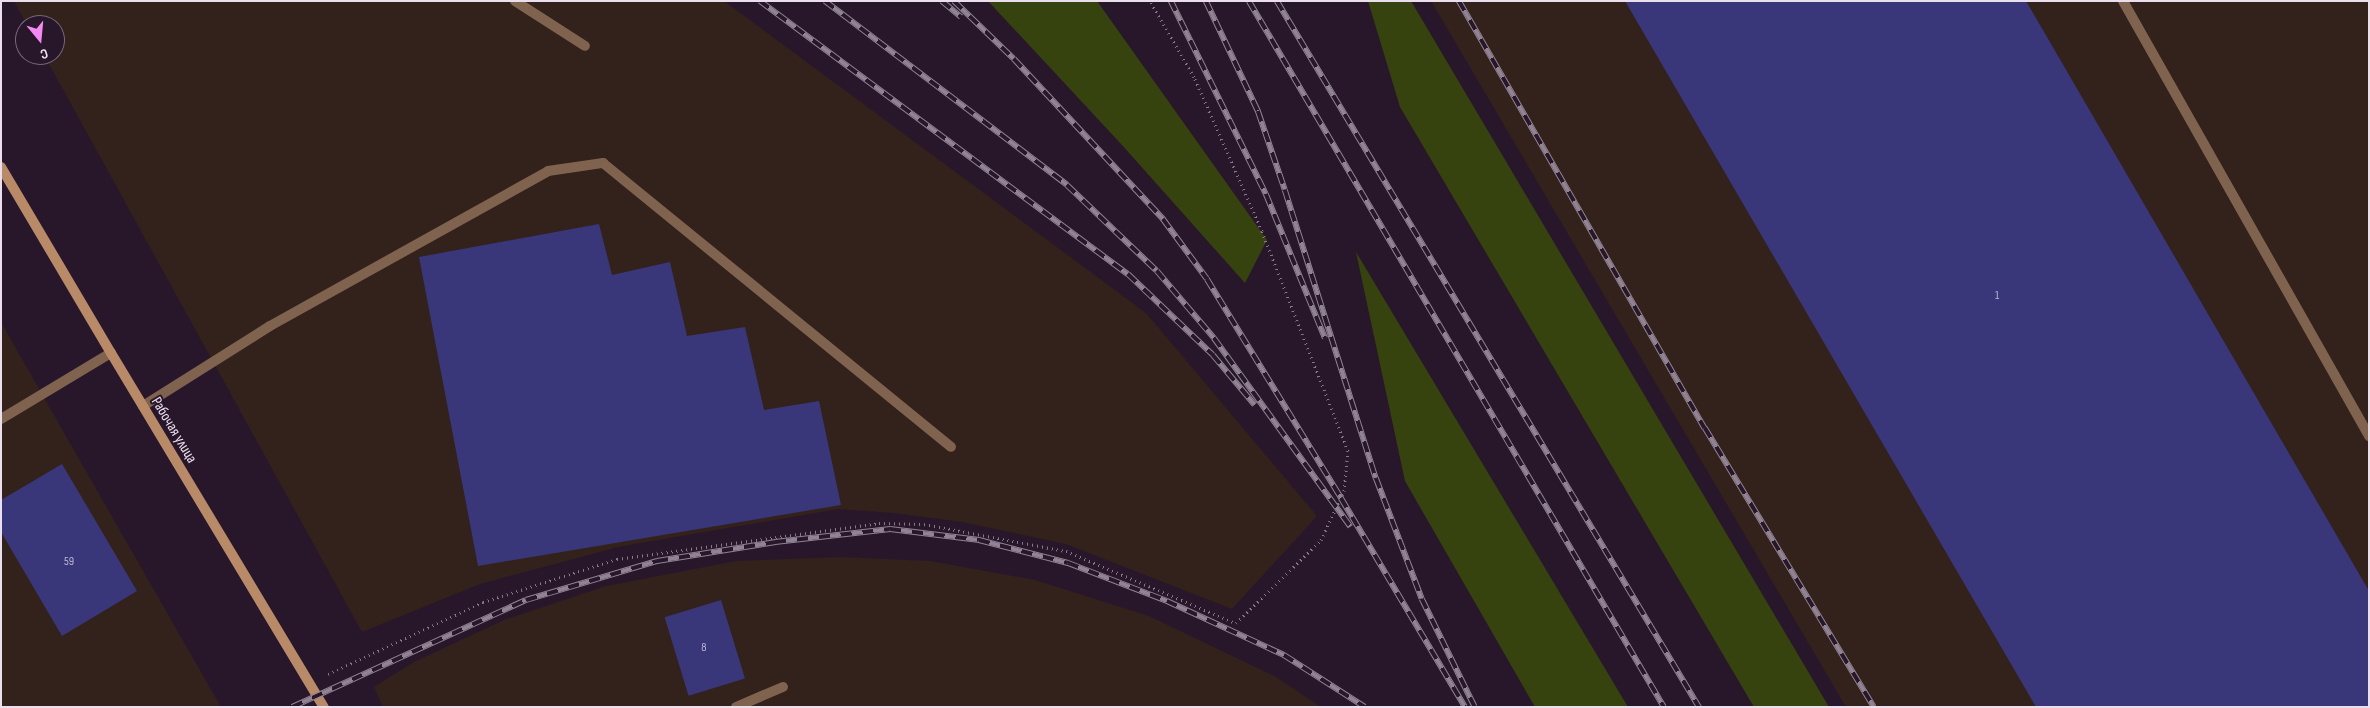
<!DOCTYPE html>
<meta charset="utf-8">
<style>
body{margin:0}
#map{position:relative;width:2370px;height:708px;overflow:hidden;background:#28172b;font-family:"Sofia Sans Condensed",sans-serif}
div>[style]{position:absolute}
.industrial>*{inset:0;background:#33211b}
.green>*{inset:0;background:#36430f}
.building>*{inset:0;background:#39377a;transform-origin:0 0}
.path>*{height:3px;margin-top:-1.5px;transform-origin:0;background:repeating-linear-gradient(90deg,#877889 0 1px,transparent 0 5px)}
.lane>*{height:10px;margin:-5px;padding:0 5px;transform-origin:5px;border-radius:5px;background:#80634e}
.street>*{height:10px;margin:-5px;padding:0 5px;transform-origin:5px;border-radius:5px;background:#80634e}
.secondary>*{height:10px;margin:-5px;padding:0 5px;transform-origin:5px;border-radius:5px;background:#b98a67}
.rail>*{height:5.5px;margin-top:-2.75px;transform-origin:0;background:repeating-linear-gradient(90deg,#28172b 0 11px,#918393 0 22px);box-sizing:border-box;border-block:1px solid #918393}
span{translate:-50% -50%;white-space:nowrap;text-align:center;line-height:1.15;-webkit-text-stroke:4px #28172b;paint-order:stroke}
.number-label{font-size:12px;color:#beb5d0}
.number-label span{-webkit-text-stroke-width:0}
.street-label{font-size:15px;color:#ebdfed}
.frame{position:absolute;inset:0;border:2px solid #ebdfed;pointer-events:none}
.north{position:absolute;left:15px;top:15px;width:50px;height:50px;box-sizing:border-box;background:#28172b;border:1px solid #766779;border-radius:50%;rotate:163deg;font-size:14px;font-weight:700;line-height:20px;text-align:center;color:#ebdfed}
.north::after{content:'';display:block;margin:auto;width:18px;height:22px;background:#f389f1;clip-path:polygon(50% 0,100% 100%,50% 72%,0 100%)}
</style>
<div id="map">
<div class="industrial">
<div style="clip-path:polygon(14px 1px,724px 1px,1146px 313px,1317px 516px,1232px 609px,1066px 544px,962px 522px,894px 513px,838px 509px,618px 547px,480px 584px,362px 632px,44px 55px,55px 55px,55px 25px,27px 25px)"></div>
<div style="clip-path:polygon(1431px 1px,2369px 1px,2369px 707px,1846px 707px)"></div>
<div style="clip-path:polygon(1px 322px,63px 431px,221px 707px,1px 707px)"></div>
<div style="clip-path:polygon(841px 557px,930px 561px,1035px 580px,1149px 616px,1276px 677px,1321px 707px,383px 707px,374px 687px,414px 662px,504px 620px,606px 586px,736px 561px)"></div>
</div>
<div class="green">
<div style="clip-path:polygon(988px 1px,1097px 1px,1267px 240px,1245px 283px,1122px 145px)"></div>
<div style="clip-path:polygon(1368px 1px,1411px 1px,1829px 707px,1754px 707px,1400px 107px)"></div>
<div style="clip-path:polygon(1356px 252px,1628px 707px,1535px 707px,1405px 481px)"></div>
</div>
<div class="building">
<div style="clip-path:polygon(1625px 1px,2026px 1px,2369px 591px,2369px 707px,2036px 707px)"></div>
<div style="clip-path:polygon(599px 224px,612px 275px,670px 262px,687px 336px,745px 327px,764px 410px,819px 401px,841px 505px,478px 566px,419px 257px)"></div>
<div style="clip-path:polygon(62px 464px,137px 591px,62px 636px,1px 532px,1px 500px)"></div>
<div style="left:721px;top:600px;width:82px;height:59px;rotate:73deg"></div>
</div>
<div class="path">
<div style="left:328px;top:674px;width:171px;rotate:-24.9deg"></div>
<div style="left:483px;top:602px;width:141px;rotate:-17.8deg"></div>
<div style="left:617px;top:559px;width:264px;rotate:-7.8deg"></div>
<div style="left:879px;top:523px;width:45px;rotate:1.3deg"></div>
<div style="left:924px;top:524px;width:145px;rotate:10.8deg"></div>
<div style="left:1066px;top:551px;width:185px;rotate:23deg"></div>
<div style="left:1236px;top:623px;width:119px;rotate:-44.3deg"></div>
<div style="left:1321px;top:540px;width:54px;rotate:-64.9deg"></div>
<div style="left:1344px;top:491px;width:40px;rotate:-84.3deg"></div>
<div style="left:1348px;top:451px;width:236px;rotate:-111.4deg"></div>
<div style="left:1262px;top:231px;width:168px;rotate:-113.8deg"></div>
<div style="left:1194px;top:77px;width:88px;rotate:-120.1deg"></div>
</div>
<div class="lane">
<div style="left:515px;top:1px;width:83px;rotate:32.7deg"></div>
<div style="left:2123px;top:1px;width:500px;rotate:60.5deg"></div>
<div style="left:143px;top:406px;width:150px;rotate:-32.2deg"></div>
<div style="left:270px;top:326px;width:318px;rotate:-29.1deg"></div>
<div style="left:548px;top:171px;width:56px;rotate:-8.3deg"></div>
<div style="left:603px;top:163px;width:449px;rotate:39.2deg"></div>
<div style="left:736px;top:707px;width:51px;rotate:-23.1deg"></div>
</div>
<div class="street">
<div style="left:1px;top:419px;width:128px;rotate:-31deg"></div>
</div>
<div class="secondary">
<div style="left:1px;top:167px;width:216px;rotate:59.4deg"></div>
<div style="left:111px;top:353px;width:413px;rotate:59deg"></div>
</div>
<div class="rail">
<div style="left:760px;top:1px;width:458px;rotate:36.6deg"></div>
<div style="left:1128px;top:274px;width:117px;rotate:43.6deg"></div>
<div style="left:1213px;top:355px;width:65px;rotate:50deg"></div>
<div style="left:825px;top:1px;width:304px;rotate:37.2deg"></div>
<div style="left:1067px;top:185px;width:124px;rotate:43.7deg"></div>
<div style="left:1157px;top:271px;width:88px;rotate:49.6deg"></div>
<div style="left:1214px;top:338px;width:233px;rotate:54.1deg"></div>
<div style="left:942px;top:1px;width:25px;rotate:40deg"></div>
<div style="left:954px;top:1px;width:83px;rotate:44deg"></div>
<div style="left:1014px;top:59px;width:219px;rotate:47deg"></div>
<div style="left:1163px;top:219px;width:74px;rotate:53.7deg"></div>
<div style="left:1207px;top:279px;width:257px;rotate:58.5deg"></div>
<div style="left:1341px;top:498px;width:243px;rotate:59.3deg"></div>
<div style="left:1171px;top:1px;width:215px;rotate:63.8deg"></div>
<div style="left:1266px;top:194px;width:156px;rotate:67.7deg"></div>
<div style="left:1206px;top:1px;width:122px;rotate:64.7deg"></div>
<div style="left:1258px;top:111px;width:83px;rotate:71.1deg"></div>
<div style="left:1285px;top:190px;width:302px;rotate:72.5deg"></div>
<div style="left:1376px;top:478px;width:129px;rotate:69.2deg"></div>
<div style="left:1422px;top:599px;width:120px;rotate:63.9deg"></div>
<div style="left:1249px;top:1px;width:819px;rotate:59.55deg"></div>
<div style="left:1277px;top:1px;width:823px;rotate:59.13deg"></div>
<div style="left:1459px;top:1px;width:493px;rotate:60.1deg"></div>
<div style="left:1705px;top:428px;width:326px;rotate:58.8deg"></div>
<div style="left:292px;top:707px;width:257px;rotate:-24.6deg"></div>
<div style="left:526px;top:600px;width:137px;rotate:-16.6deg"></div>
<div style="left:657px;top:561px;width:120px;rotate:-9.1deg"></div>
<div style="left:775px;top:542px;width:116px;rotate:-6.4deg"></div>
<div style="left:890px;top:529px;width:90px;rotate:7deg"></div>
<div style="left:979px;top:540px;width:92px;rotate:14.5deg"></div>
<div style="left:1068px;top:563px;width:106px;rotate:21deg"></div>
<div style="left:1167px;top:601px;width:129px;rotate:24.8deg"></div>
<div style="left:1284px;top:655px;width:96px;rotate:32.7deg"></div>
</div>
<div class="number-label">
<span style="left:1997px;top:296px">1</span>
<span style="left:69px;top:562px">59</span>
<span style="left:704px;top:648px">8</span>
</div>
<div class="street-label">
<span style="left:174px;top:430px;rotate:59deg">Рабочая улица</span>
</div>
<div class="frame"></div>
<div class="north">С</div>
</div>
